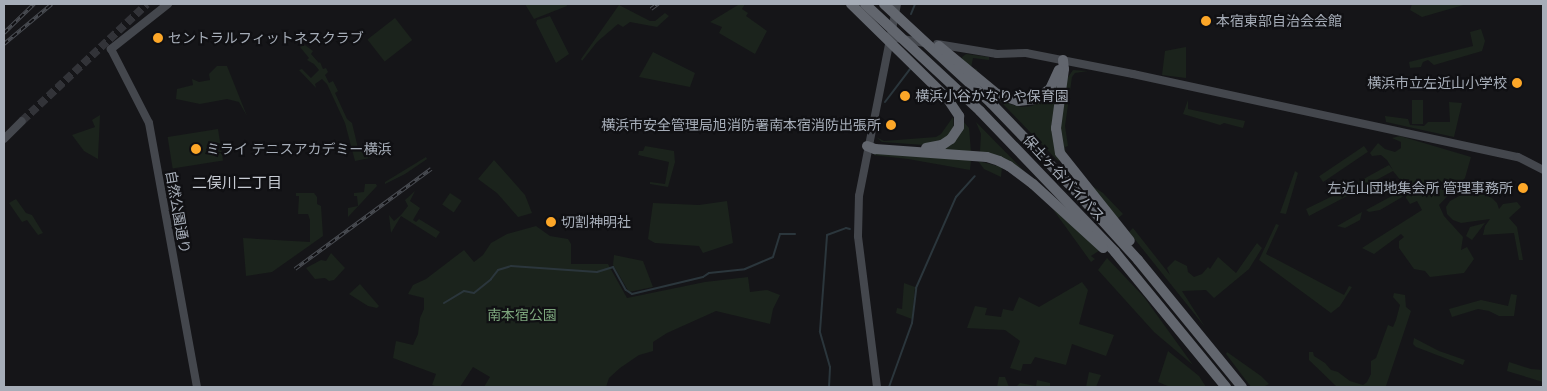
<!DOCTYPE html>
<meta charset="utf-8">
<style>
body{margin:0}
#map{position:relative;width:1547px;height:391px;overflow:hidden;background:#151518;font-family:Lato,"Noto Sans JP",sans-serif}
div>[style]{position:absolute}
.green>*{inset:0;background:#1b231c;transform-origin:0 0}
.stream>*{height:2px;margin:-1px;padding:0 1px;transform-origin:1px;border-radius:1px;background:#2b363c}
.secondary-tunnel>*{height:8px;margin-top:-4px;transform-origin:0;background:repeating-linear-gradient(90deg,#323338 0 8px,transparent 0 12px)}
.secondary>*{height:8px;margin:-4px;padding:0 4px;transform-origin:4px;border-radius:4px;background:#44474d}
.highway>*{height:10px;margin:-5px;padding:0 5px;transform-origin:5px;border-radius:5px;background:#62666e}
.rail>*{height:4px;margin-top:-2px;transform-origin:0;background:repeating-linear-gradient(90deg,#101013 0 5.5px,#494c52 0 11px);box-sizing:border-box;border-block:1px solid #494c52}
.highway-bridge>*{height:10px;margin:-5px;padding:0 5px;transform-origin:5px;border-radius:5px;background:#62666e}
.dots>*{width:14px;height:14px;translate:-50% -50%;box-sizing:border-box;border:2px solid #101013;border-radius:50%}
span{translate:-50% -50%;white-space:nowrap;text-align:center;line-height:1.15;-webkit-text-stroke:4.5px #101013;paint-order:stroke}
.poi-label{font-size:14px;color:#a6adb8}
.left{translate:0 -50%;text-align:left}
.right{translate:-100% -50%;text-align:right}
.street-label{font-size:14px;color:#a6adb8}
.park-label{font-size:14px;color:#7ca57c}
.neighbourhood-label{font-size:15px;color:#c8ccd4}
.frame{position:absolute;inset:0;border:5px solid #a6adb8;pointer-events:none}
</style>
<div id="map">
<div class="green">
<div style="clip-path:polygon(525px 4px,566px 4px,567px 6px,534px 19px)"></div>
<div style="clip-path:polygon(745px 4px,742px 9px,748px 13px,746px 16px,767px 31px,755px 54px,719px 33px,722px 27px,710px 22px,738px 5px)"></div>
<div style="clip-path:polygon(1412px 4px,1467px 4px,1422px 17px,1410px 10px)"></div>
<div style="clip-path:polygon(619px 5px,650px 21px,655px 21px,665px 13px,669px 16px,657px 27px,630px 22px,623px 27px,618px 24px,597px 42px,582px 61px,581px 59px)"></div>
<div style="clip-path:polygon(550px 16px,569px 54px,556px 63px,536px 23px,537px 20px)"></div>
<div style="left:395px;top:18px;width:28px;height:35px;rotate:52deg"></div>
<div style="clip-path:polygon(1481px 29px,1485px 41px,1482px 51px,1434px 65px,1428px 60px,1423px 62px,1421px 67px,1410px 68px,1409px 62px,1473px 46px,1470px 32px)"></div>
<div style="clip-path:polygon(305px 45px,313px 51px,311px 54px,319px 63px,320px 62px,323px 69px,326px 68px,328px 72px,325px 75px,329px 83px,333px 81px,338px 91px,335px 93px,347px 119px,352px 123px,358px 148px,369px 146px,370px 158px,355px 161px,345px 123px,327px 84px,322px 79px,315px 84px,316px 88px,299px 70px,302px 69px,311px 78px,319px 70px,314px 64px,307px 60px,309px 58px,300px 47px)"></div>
<div style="clip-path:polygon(1186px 47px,1186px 78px,1162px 75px,1165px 51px)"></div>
<div style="clip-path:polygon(653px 52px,695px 73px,690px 87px,639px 77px)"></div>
<div style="clip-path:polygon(966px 54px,989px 57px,989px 60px,973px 58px,971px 68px,977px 69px,976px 75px,963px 64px,962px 57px)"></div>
<div style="clip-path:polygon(217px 66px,227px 66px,247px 116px,239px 102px,227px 99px,200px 104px,176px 99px,177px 89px,193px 85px,192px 79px,199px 82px,210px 80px,209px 74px)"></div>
<div style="clip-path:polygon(1073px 70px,1088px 71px,1075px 73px,1072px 77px,1065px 126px,1068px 146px,1065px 147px,1066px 155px,1060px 141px,1060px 112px,1066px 80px)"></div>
<div style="clip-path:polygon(1060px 80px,1060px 160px,1058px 161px,1000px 101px,1021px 107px,1032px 106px,1050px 96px)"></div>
<div style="clip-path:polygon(1188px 100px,1188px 109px,1245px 121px,1243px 128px,1224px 123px,1220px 125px,1183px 114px)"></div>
<div style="left:1412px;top:100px;width:11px;height:24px"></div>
<div style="clip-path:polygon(1449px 102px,1462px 103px,1454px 137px,1386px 122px,1385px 116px,1408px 119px,1410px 125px,1424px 126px,1428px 122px,1450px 122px)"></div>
<div style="clip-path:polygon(100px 115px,98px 158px,98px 159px,84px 151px,72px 135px,95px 127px,92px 120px)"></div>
<div style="clip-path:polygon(953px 117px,954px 129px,946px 140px,924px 145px,882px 142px,876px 137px,884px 141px,936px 137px,941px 134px)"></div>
<div style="clip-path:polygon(963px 121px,969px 128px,971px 152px,936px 149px)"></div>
<div style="clip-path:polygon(976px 122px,1025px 172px,1009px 162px,980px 152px,981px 134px)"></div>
<div style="left:218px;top:129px;width:32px;height:51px;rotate:81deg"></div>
<div style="clip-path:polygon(1400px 136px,1471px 157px,1465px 178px,1439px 205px,1444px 216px,1463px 237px,1461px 250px,1467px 247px,1474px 259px,1464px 273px,1430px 277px,1425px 271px,1414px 269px,1399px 248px,1399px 241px,1404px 237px,1401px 234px,1374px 254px,1362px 248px,1422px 210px,1417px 201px,1410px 204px,1406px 198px,1406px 187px,1393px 171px,1352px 193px,1349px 187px,1389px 165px,1393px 170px,1387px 160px,1381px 155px,1372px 156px,1370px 153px,1378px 143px,1385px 149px,1395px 152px,1401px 148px,1401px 142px,1392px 138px)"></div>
<div style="clip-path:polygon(645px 146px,674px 151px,675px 162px,668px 187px,650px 184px,650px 182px,665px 184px,669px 162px,638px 155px,639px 151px,643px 151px)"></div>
<div style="left:1364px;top:146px;width:7px;height:54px;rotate:56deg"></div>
<div style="clip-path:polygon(876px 153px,971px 160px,970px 170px,908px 159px,873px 155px)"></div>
<div style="clip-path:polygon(426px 157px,427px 159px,405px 174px,385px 184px,385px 182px)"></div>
<div style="clip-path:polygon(494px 160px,525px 195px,532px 213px,518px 217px,497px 193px,478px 179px)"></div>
<div style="clip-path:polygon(978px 161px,1002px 167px,1001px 177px,984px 169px)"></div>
<div style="clip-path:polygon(1295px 171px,1298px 173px,1286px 214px,1280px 213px)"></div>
<div style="clip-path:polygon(1342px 179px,1351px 194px,1309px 216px,1306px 209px,1345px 190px)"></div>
<div style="clip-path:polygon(1086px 182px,1103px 193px,1123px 214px,1117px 219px)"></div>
<div style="clip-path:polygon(365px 184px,376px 184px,377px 186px,348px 217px,348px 208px,358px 206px,357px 196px,354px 196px,354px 193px,364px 192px)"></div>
<div style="clip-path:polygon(415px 191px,410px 201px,420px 208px,413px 220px,416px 222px,419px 219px,440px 232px,436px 238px,401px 216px,391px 233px,389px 215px,394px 221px,401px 215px,408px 206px,405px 200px)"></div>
<div style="clip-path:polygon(1401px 191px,1404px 196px,1380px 210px,1369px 212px,1366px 210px)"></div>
<div style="clip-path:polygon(296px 193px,314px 193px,317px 197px,317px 204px,321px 206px,323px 236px,272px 272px,246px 276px,243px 238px,310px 242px,310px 220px,308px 214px,298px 214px,299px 196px,296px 196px)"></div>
<div style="left:450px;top:193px;width:14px;height:14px;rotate:34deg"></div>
<div style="clip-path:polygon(1472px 194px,1483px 194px,1492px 198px,1497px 203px,1499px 209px,1503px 204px,1517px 202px,1521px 207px,1509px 218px,1517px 227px,1523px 260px,1519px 260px,1514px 233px,1483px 235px,1485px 226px,1490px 219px,1461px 223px,1453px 220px,1447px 214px,1446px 207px,1450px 201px,1461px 195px)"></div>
<div style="clip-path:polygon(16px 199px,26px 213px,32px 215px,43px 233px,38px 235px,27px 220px,22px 222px,9px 203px)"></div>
<div style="clip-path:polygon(727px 201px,733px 243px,703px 253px,699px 246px,655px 243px,648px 239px,653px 203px,699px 205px)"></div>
<div style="clip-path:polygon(1052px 208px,1100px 250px,1091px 256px,1095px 259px,1091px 262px)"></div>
<div style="clip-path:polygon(1362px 212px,1360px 220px,1345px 228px,1337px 226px)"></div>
<div style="clip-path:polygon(1485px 223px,1472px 240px,1466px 236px,1470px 227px)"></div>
<div style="clip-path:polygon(1276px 224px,1279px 225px,1266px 254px,1344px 295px,1349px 286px,1352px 287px,1340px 306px,1331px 313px,1259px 260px)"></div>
<div style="clip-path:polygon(536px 226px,550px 236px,568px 239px,571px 244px,571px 264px,608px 264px,627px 298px,705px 282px,748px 277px,750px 292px,767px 290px,780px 295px,773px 309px,770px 324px,716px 311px,667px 333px,653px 342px,653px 351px,639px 355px,620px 368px,609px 378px,606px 387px,484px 387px,490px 377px,473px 367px,460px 387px,438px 387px,432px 385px,436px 374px,393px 358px,396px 341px,413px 345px,418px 334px,420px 318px,424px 309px,424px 298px,408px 294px,413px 285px,426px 279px,464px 250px,474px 262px,483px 255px,491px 243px,507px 234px)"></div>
<div style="clip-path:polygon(1133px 228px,1170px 275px,1167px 268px,1175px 260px,1187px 266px,1188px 272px,1194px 277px,1202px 274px,1208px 267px,1210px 269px,1218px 257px,1236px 273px,1257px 243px,1262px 248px,1249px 269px,1214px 298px,1206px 290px,1182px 291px,1205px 327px,1129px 232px)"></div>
<div style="clip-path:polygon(331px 253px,345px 268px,334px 280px,329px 281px,325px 278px,315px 279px,306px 268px,321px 260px,326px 261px)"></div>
<div style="clip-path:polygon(614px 255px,643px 261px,653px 287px,629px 292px,613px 265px)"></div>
<div style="clip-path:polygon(1107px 258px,1144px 297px,1193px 365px,1154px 332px,1098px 270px)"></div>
<div style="clip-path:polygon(1082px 282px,1088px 290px,1079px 324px,1114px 335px,1106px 356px,1072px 344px,1066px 365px,1035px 357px,1031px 364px,1023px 364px,1021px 371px,1010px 368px,1020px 341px,1005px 330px,967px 328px,975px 306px,987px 308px,985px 315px,1001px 317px,1003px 309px,1013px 311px,1019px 297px,1039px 307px)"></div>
<div style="clip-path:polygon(904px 283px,915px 287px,912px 319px,896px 313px,897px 308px,902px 309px)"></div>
<div style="clip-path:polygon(360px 284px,379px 306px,377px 308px,368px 306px,349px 294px)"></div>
<div style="clip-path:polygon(1394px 293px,1405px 295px,1406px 307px,1411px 311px,1386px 386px,1337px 387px,1309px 360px,1309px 352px,1313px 352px,1314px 356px,1325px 363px,1331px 370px,1338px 372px,1350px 381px,1363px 385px,1367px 382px,1371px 374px,1371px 361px,1376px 358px,1388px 325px,1393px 327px,1396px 320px,1400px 305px,1393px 297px)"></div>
<div style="clip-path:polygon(1511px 294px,1517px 295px,1514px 316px,1499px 316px,1489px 311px,1478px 309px,1452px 317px,1449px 309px,1481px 300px,1508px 306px)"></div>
<div style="clip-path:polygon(1414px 338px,1439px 351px,1465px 360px,1463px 365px,1416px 347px,1413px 344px)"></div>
<div style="clip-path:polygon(1168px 351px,1199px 376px,1206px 387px,1170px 387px,1158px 382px)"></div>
<div style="clip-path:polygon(1227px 352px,1261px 376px,1269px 384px,1263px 387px,1251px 387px,1226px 354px)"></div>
<div style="clip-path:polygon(1509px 362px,1531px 369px,1543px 370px,1543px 382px,1507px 371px)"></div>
<div style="clip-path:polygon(1089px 372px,1101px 375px,1096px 387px,1086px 387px)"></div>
<div style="clip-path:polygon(999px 377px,1005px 377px,1009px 387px,997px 387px)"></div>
<div style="clip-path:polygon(1037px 380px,1050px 383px,1050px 387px,1016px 387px,1020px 383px,1036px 386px)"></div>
</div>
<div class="stream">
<div style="left:911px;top:14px;width:11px;rotate:-68deg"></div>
<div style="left:885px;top:102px;width:41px;rotate:-52.9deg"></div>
<div style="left:444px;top:303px;width:23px;rotate:-31deg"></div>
<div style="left:464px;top:291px;width:10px;rotate:11deg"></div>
<div style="left:474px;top:293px;width:22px;rotate:-39deg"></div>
<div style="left:491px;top:279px;width:11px;rotate:-52deg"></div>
<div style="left:498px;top:270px;width:14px;rotate:-17deg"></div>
<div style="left:511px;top:266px;width:86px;rotate:4deg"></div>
<div style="left:597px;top:272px;width:17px;rotate:-17deg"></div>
<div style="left:613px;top:267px;width:26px;rotate:61deg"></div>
<div style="left:626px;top:290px;width:7px;rotate:34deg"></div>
<div style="left:632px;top:294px;width:73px;rotate:-13.5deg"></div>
<div style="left:703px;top:277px;width:7px;rotate:-34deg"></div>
<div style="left:709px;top:273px;width:36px;rotate:-6deg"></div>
<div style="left:745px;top:269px;width:30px;rotate:-23deg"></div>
<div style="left:773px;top:257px;width:24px;rotate:-73deg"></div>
<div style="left:780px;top:234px;width:15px"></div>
<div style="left:829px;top:387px;width:20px;rotate:-87deg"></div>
<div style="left:830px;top:367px;width:37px;rotate:-106deg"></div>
<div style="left:820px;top:331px;width:96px;rotate:-85.8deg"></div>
<div style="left:827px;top:235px;width:20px;rotate:-20deg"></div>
<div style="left:846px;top:228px;width:4px;rotate:14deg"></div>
<div style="left:889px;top:387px;width:68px;rotate:-70.2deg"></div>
<div style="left:912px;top:323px;width:35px;rotate:-83deg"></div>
<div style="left:916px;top:288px;width:99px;rotate:-66.3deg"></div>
<div style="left:956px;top:197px;width:28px;rotate:-48deg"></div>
</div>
<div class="secondary-tunnel">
<div style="left:22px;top:121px;width:171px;rotate:-43.1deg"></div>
</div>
<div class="secondary">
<div style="left:168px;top:4px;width:73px;rotate:141.7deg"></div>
<div style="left:111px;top:49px;width:83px;rotate:62.8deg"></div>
<div style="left:149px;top:123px;width:268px;rotate:79.7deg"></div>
<div style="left:891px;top:37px;width:36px;rotate:10deg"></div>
<div style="left:937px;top:44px;width:61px;rotate:9.5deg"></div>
<div style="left:997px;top:54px;width:29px;rotate:-2deg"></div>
<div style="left:1026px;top:53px;width:109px;rotate:11.1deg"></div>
<div style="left:1133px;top:74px;width:394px;rotate:12.2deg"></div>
<div style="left:1518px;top:157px;width:28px;rotate:27deg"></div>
<div style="left:4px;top:139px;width:25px;rotate:-45deg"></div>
<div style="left:877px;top:387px;width:152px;rotate:-97.2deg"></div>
<div style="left:858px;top:236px;width:40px;rotate:-88.6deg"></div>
<div style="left:859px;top:196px;width:196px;rotate:-78.8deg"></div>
</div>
<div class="highway">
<div style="left:1063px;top:60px;width:9px;rotate:84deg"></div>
<div style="left:1064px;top:69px;width:60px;rotate:97.7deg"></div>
<div style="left:1056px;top:128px;width:25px;rotate:81deg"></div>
<div style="left:1060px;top:153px;width:112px;rotate:51.5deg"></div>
<div style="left:997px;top:94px;width:22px;rotate:18deg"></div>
<div style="left:1018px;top:101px;width:18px;rotate:-6deg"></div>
<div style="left:1036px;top:99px;width:17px;rotate:-36deg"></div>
<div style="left:1050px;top:89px;width:21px;rotate:-65deg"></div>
<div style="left:991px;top:103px;width:111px;rotate:46.1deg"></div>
<div style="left:1068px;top:183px;width:104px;rotate:47.7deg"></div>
<div style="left:1138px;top:260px;width:164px;rotate:50.7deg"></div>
<div style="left:980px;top:111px;width:195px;rotate:46.2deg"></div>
<div style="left:1115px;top:252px;width:175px;rotate:50.6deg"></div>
<div style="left:867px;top:146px;width:9px;rotate:21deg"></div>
<div style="left:875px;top:149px;width:112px;rotate:4.1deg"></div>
<div style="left:987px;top:157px;width:13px;rotate:18deg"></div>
<div style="left:999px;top:161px;width:11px;rotate:27deg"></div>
<div style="left:1009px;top:166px;width:30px;rotate:37deg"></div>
<div style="left:1033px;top:184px;width:95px;rotate:42.4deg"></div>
<div style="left:926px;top:148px;width:16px;rotate:-11deg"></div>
<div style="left:942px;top:145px;width:11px;rotate:-34deg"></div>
<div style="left:951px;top:139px;width:14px;rotate:-56deg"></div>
<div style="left:959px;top:127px;width:11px;rotate:-90deg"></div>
</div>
<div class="rail">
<div style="left:651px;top:9px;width:9px;rotate:-36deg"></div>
<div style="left:4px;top:33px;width:42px;rotate:-44deg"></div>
<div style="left:4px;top:44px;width:62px;rotate:-39.8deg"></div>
<div style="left:295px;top:269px;width:169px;rotate:-36.3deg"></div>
</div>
<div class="highway-bridge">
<div style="left:851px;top:4px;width:134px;rotate:44.4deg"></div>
<div style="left:947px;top:98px;width:22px;rotate:56deg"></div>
<div style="left:865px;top:4px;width:157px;rotate:42.9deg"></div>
<div style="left:884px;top:4px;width:146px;rotate:42.8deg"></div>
<div style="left:939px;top:46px;width:75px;rotate:39.6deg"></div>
</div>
<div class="dots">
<div style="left:1206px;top:21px;background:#fda728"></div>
<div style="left:158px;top:38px;background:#fda728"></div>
<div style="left:1517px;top:83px;background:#fda728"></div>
<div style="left:905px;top:96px;background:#fda728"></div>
<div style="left:891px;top:125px;background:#fda728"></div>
<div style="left:196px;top:149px;background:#fda728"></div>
<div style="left:1523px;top:188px;background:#fda728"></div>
<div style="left:551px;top:222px;background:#fda728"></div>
</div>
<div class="poi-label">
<span class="left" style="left:1216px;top:21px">本宿東部自治会会館</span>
<span class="left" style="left:168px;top:38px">セントラルフィットネスクラブ</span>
<span class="right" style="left:1507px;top:83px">横浜市立左近山小学校</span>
<span class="left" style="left:915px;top:96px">横浜小谷かなりや保育園</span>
<span class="right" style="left:881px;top:125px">横浜市安全管理局旭消防署南本宿消防出張所</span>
<span class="left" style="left:206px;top:149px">ミライ テニスアカデミー横浜</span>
<span class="right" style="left:1513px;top:188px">左近山団地集会所 管理事務所</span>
<span class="left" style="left:561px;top:222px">切割神明社</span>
</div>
<div class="street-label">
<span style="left:1064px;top:178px;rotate:47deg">保土ヶ谷バイパス</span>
<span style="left:178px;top:212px;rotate:80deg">自然公園通り</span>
</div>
<div class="park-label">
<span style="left:522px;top:315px">南本宿公園</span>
</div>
<div class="neighbourhood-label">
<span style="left:237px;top:183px">二俣川二丁目</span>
</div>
<div class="frame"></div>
</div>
